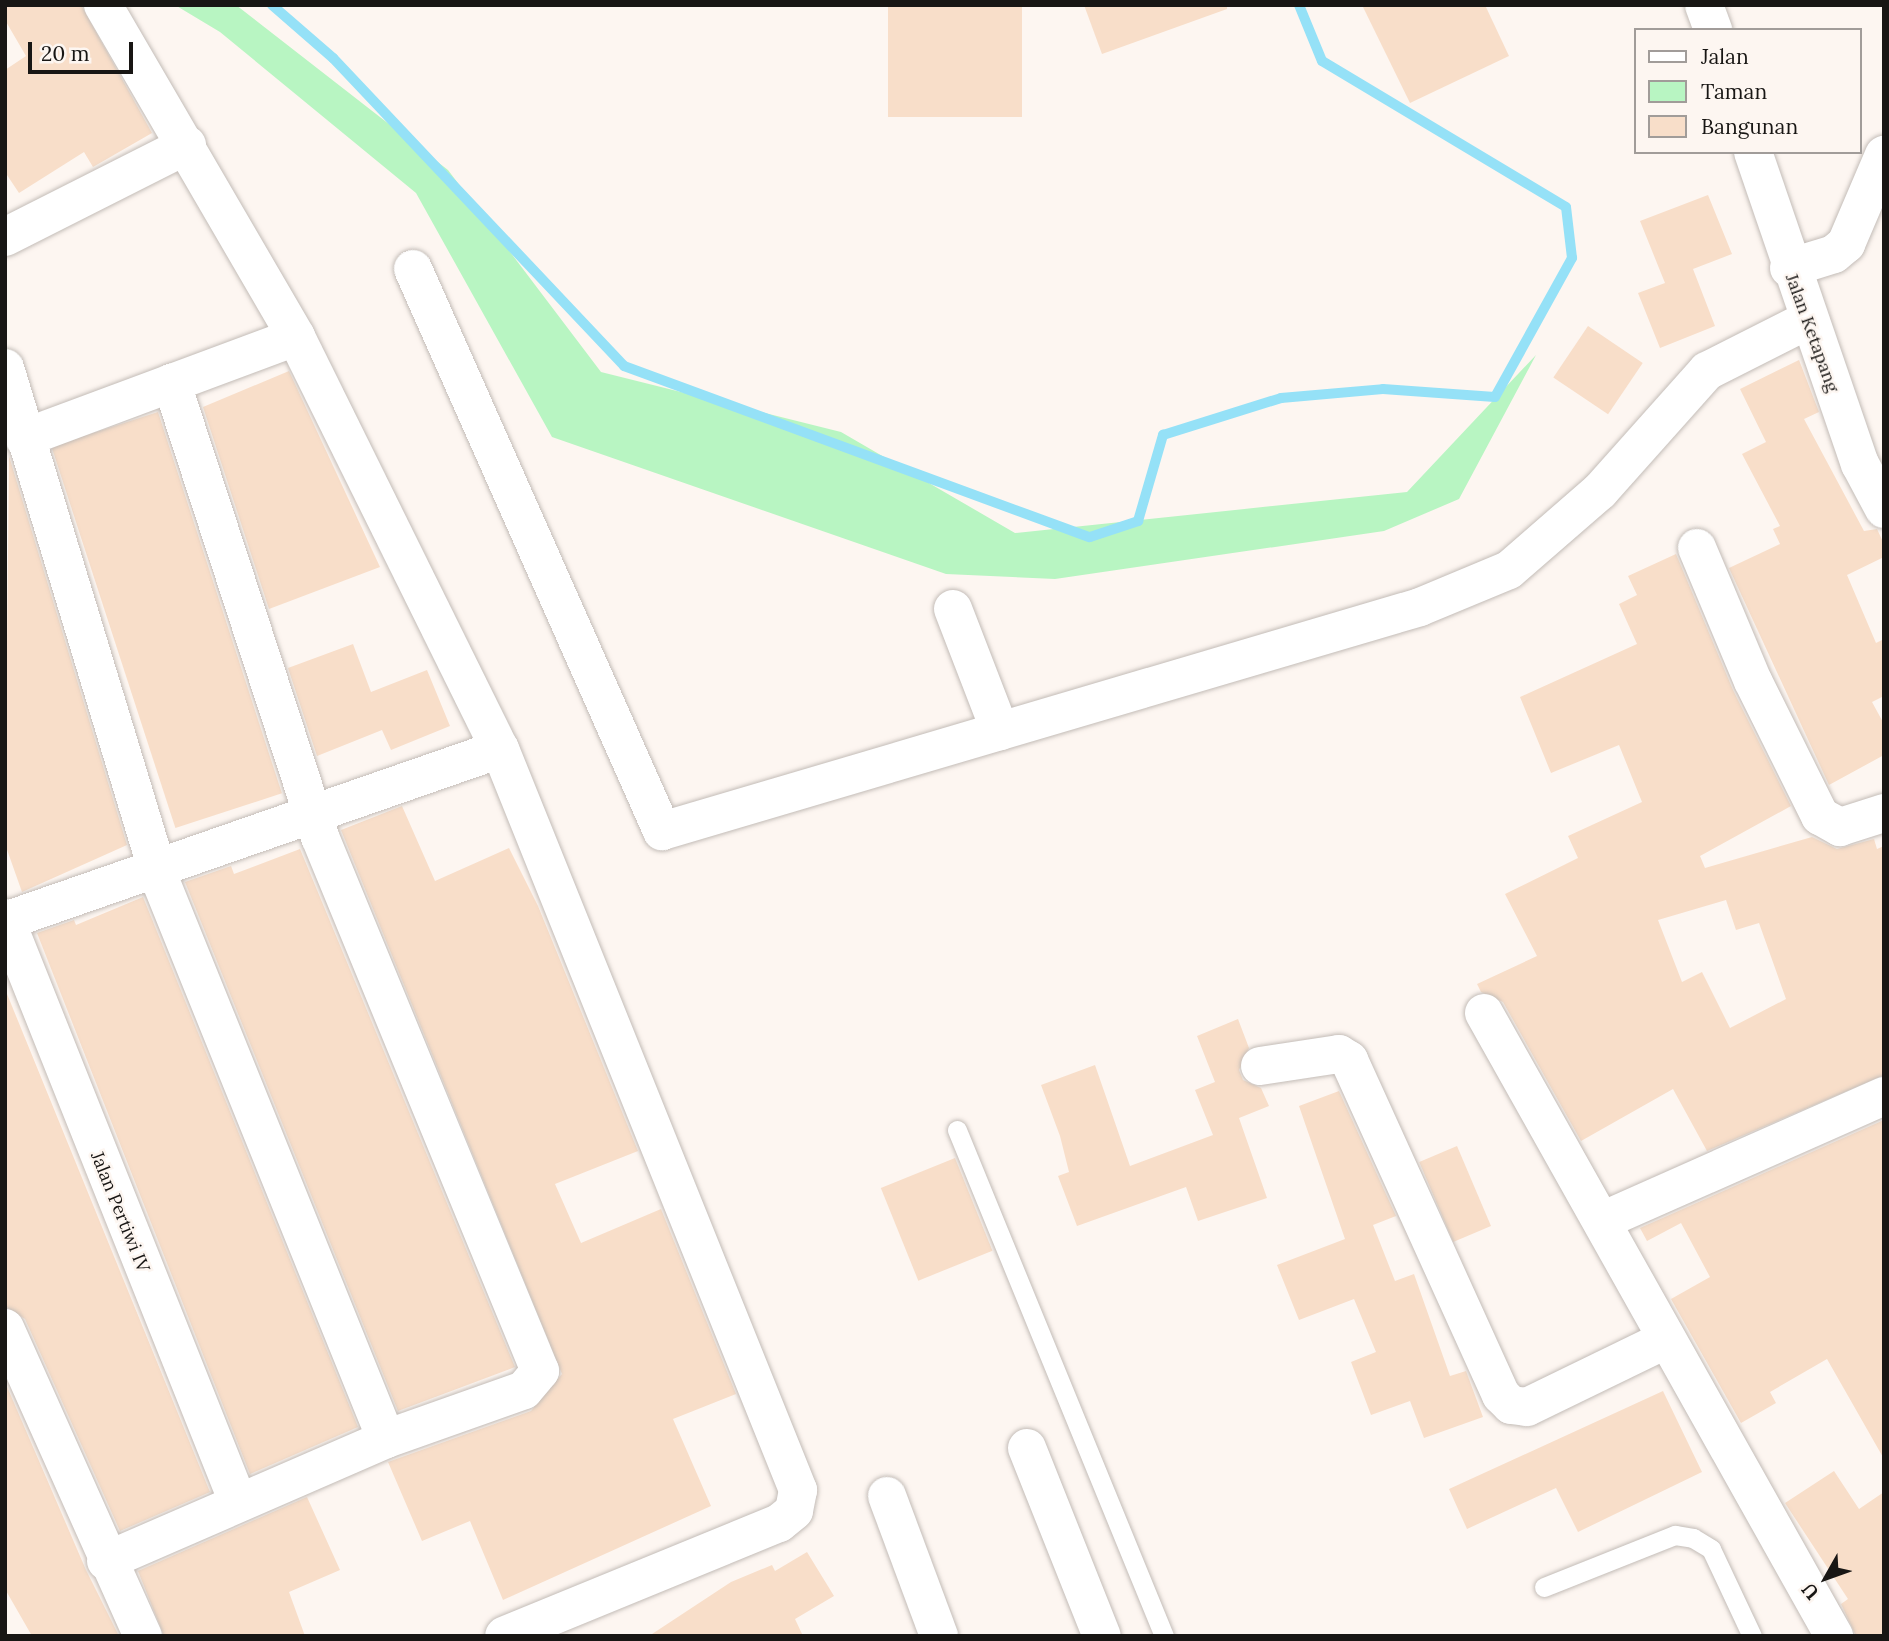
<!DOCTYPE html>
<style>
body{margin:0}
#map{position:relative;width:1889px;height:1641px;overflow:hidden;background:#fdf6f1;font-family:Lora,serif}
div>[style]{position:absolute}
.green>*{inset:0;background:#b8f5c2}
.stream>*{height:10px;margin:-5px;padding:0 5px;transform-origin:5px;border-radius:5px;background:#95e1f7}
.building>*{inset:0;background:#f8dec9;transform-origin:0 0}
.roads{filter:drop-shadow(0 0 2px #c3bcb7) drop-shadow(0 0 2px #c3bcb7)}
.service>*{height:19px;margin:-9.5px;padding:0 9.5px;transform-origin:9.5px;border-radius:9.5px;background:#fff}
.minor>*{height:38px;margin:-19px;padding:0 19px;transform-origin:19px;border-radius:19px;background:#fff}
.tertiary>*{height:38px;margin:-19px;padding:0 19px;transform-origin:19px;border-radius:19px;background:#fff}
span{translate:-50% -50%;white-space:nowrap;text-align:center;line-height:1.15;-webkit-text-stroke:5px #fdf6f1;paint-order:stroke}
.street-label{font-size:18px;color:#181614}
.frame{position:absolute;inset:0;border:7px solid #181614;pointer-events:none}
.legend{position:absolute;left:1634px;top:28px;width:228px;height:126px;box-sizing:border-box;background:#fdf6f1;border:2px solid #a19c99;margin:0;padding:9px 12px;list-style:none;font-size:21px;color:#181614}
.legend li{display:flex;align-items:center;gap:14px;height:35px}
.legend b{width:35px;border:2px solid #a19c99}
.north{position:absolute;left:1791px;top:1543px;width:70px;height:70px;-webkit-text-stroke:5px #fdf6f1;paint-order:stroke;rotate:230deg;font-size:19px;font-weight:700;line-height:28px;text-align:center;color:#181614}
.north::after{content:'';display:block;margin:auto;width:24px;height:32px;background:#181614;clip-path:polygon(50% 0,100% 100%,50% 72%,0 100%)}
.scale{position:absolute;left:28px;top:42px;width:105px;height:32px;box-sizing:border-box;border:4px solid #181614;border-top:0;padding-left:9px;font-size:21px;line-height:24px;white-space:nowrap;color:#181614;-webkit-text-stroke:5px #fdf6f1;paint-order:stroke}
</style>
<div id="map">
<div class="green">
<div style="clip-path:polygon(175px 5px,236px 5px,448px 170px,601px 372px,841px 432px,1015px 533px,1407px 492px,1536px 355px,1459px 499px,1384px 531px,1055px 579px,946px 574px,552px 437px,416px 193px,220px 32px)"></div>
</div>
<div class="stream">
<div style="left:272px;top:5px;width:81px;rotate:41deg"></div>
<div style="left:333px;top:58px;width:424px;rotate:46.6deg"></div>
<div style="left:624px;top:366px;width:496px;rotate:20.2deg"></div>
<div style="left:1090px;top:537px;width:51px;rotate:-18.4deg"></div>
<div style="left:1138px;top:521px;width:90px;rotate:-73.8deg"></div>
<div style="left:1163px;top:435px;width:124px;rotate:-17.4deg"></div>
<div style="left:1281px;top:398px;width:102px;rotate:-5deg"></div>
<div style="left:1383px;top:389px;width:112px;rotate:4.1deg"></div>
<div style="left:1495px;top:397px;width:159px;rotate:-61deg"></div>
<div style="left:1572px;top:258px;width:51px;rotate:-96.7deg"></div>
<div style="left:1566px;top:207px;width:284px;rotate:-149.1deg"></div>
<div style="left:1322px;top:61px;width:61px;rotate:-112.3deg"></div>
</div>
<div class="building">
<div style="clip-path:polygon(5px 5px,81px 5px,152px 133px,93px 167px,84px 152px,19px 193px,5px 172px,5px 70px,26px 56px,5px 20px)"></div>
<div style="left:888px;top:5px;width:134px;height:112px"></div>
<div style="clip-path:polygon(1084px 5px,1227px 5px,1227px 9px,1102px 54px)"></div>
<div style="clip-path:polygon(1362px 5px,1485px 5px,1509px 56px,1410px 103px)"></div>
<div style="clip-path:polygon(1708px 195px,1732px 254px,1693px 269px,1715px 326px,1660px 348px,1638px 293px,1665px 283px,1640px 221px)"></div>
<div style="left:1588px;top:326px;width:66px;height:62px;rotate:34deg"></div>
<div style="clip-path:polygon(1799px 360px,1819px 412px,1804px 419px,1864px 531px,1877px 529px,1884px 544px,1884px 557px,1847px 575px,1876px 643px,1884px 639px,1884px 696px,1872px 702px,1884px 724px,1884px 755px,1829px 785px,1729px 568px,1780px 544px,1773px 529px,1780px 526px,1742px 454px,1766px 442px,1740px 389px)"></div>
<div style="clip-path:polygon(289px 371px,380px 567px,269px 609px,203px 407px)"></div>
<div style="left:158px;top:412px;width:401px;height:112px;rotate:72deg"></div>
<div style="clip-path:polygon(9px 456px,127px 845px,22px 892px,5px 844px)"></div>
<div style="clip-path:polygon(evenodd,1676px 554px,1733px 690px,1791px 806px,1700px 856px,1705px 868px,1812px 837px,1837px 849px,1874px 839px,1877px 849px,1884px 846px,1884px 1075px,1707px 1151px,1673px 1089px,1581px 1141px,1503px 1002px,1481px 992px,1477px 984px,1537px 956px,1505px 894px,1578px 858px,1568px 836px,1642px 802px,1619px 745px,1551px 773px,1520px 697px,1637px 644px,1619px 604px,1637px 595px,1628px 576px,1676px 554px,1726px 900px,1736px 930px,1759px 923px,1786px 999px,1730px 1028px,1702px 972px,1682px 982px,1658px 920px,1726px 900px)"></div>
<div style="clip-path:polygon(353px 644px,371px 692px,427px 670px,450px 726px,391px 750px,382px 730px,317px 756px,288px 668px)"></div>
<div style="clip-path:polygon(402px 806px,435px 881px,509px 848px,538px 906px,638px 1151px,555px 1184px,581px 1243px,661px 1209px,736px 1394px,673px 1419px,711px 1506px,503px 1600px,470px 1521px,422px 1541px,388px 1462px,531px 1411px,562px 1374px,341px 830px)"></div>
<div style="clip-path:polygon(300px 849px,515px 1367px,398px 1411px,185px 882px,231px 866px,234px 874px)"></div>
<div style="clip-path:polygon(143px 897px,358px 1427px,250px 1474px,37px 933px,74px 920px,76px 925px)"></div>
<div style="clip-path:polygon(5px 989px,210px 1492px,120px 1531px,25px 1319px,5px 1306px)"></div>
<div style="clip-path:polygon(1238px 1019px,1249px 1048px,1239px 1070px,1243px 1080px,1261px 1088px,1269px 1106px,1239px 1118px,1267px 1198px,1198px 1221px,1186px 1187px,1077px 1226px,1058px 1176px,1069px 1172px,1060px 1136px,1041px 1085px,1095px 1065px,1130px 1166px,1213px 1135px,1195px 1090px,1215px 1082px,1197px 1036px)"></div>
<div style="clip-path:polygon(1339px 1091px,1396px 1216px,1373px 1225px,1395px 1281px,1414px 1274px,1450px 1376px,1466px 1371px,1483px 1417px,1424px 1438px,1410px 1401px,1371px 1415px,1351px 1362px,1376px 1352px,1354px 1299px,1299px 1320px,1277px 1265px,1345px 1239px,1299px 1106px)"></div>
<div style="clip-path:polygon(1884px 1120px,1884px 1459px,1827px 1359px,1770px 1392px,1776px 1403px,1741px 1423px,1671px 1299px,1710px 1277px,1681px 1223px,1647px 1241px,1640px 1228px)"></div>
<div style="left:1457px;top:1146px;width:87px;height:41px;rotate:67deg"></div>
<div style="left:955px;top:1158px;width:100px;height:80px;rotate:68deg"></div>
<div style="clip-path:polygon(5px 1382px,86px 1570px,119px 1636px,32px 1636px,5px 1589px)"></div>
<div style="clip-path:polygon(1663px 1391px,1702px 1472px,1578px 1532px,1556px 1488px,1467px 1529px,1449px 1489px)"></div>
<div style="clip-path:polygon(1834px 1471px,1859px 1509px,1884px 1492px,1884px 1636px,1856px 1636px,1841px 1604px,1848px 1599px,1785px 1503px)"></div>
<div style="clip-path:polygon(307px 1497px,340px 1570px,289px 1592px,305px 1636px,164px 1636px,138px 1571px)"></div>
<div style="clip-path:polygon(807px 1552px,834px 1596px,795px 1619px,803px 1636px,649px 1636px,731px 1582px,772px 1565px,775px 1571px)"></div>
</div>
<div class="roads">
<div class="service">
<div style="left:957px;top:1130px;width:547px;rotate:67.75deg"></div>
<div style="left:1544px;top:1587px;width:141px;rotate:-21.7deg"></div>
<div style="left:1675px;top:1535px;width:18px;rotate:9deg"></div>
<div style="left:1693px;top:1538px;width:21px;rotate:31deg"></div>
<div style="left:1711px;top:1549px;width:96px;rotate:64.8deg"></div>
</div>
<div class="minor">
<div style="left:103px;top:5px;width:384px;rotate:59.8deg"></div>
<div style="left:296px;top:337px;width:460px;rotate:63.7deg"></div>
<div style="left:500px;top:749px;width:799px;rotate:68.09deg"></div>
<div style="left:798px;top:1490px;width:21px;rotate:101deg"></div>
<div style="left:794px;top:1511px;width:19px;rotate:141deg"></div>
<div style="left:779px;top:1523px;width:297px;rotate:157.7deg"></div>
<div style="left:5px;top:237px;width:204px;rotate:-26.8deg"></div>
<div style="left:1789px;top:268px;width:47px;rotate:-17.3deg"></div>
<div style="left:1834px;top:254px;width:16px;rotate:-40deg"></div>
<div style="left:1846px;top:244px;width:97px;rotate:-66.9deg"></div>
<div style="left:413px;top:269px;width:615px;rotate:66.1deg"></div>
<div style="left:662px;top:831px;width:790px;rotate:-16.46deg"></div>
<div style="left:1420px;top:607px;width:96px;rotate:-22.6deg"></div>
<div style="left:1509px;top:570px;width:121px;rotate:-41deg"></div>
<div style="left:1600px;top:491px;width:161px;rotate:-48.3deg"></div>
<div style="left:1707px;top:371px;width:113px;rotate:-26.8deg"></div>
<div style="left:5px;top:368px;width:537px;rotate:73.12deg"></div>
<div style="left:161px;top:882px;width:601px;rotate:68deg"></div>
<div style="left:24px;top:438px;width:290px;rotate:-20.4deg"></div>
<div style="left:1697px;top:548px;width:144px;rotate:67.2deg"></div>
<div style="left:1753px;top:681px;width:151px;rotate:63.6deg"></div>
<div style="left:1820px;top:816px;width:23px;rotate:29deg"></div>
<div style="left:1840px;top:827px;width:46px;rotate:-17.7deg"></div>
<div style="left:953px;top:609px;width:131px;rotate:68.9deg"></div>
<div style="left:5px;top:918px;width:629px;rotate:68.25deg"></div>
<div style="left:5px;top:921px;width:524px;rotate:-19.16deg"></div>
<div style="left:1484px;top:1013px;width:715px;rotate:60.67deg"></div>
<div style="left:1260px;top:1066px;width:80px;rotate:-8.6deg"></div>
<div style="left:1339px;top:1054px;width:12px;rotate:31deg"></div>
<div style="left:1349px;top:1060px;width:368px;rotate:65.6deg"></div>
<div style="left:1501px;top:1395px;width:14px;rotate:45deg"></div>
<div style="left:1511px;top:1405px;width:16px;rotate:7deg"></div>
<div style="left:1527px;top:1407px;width:153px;rotate:-25.9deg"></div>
<div style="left:1604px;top:1220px;width:306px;rotate:-23.9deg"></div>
<div style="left:5px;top:1328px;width:338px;rotate:65.9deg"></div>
<div style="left:1027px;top:1448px;width:202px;rotate:68.3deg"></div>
<div style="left:887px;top:1496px;width:149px;rotate:69.6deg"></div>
<div style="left:106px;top:1561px;width:305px;rotate:-23.5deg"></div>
<div style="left:386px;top:1439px;width:146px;rotate:-19.5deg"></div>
<div style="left:524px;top:1390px;width:25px;rotate:-50deg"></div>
<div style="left:540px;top:1371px;width:578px;rotate:-112.39deg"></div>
<div style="left:320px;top:837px;width:478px;rotate:-108.1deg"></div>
</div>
<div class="tertiary">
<div style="left:1704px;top:5px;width:27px;rotate:70deg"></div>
<div style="left:1753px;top:152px;width:330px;rotate:71.1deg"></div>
<div style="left:1860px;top:464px;width:51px;rotate:61.9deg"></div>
</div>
</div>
<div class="street-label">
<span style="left:1812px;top:333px;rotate:70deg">Jalan Ketapang</span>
<span style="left:120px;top:1212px;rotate:68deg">Jalan Pertiwi IV</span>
</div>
<div class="frame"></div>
<ul class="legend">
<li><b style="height:9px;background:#fff"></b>Jalan</li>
<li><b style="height:19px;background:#b8f5c2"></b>Taman</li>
<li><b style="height:19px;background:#f8dec9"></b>Bangunan</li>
</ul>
<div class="north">U</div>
<div class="scale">20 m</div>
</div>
